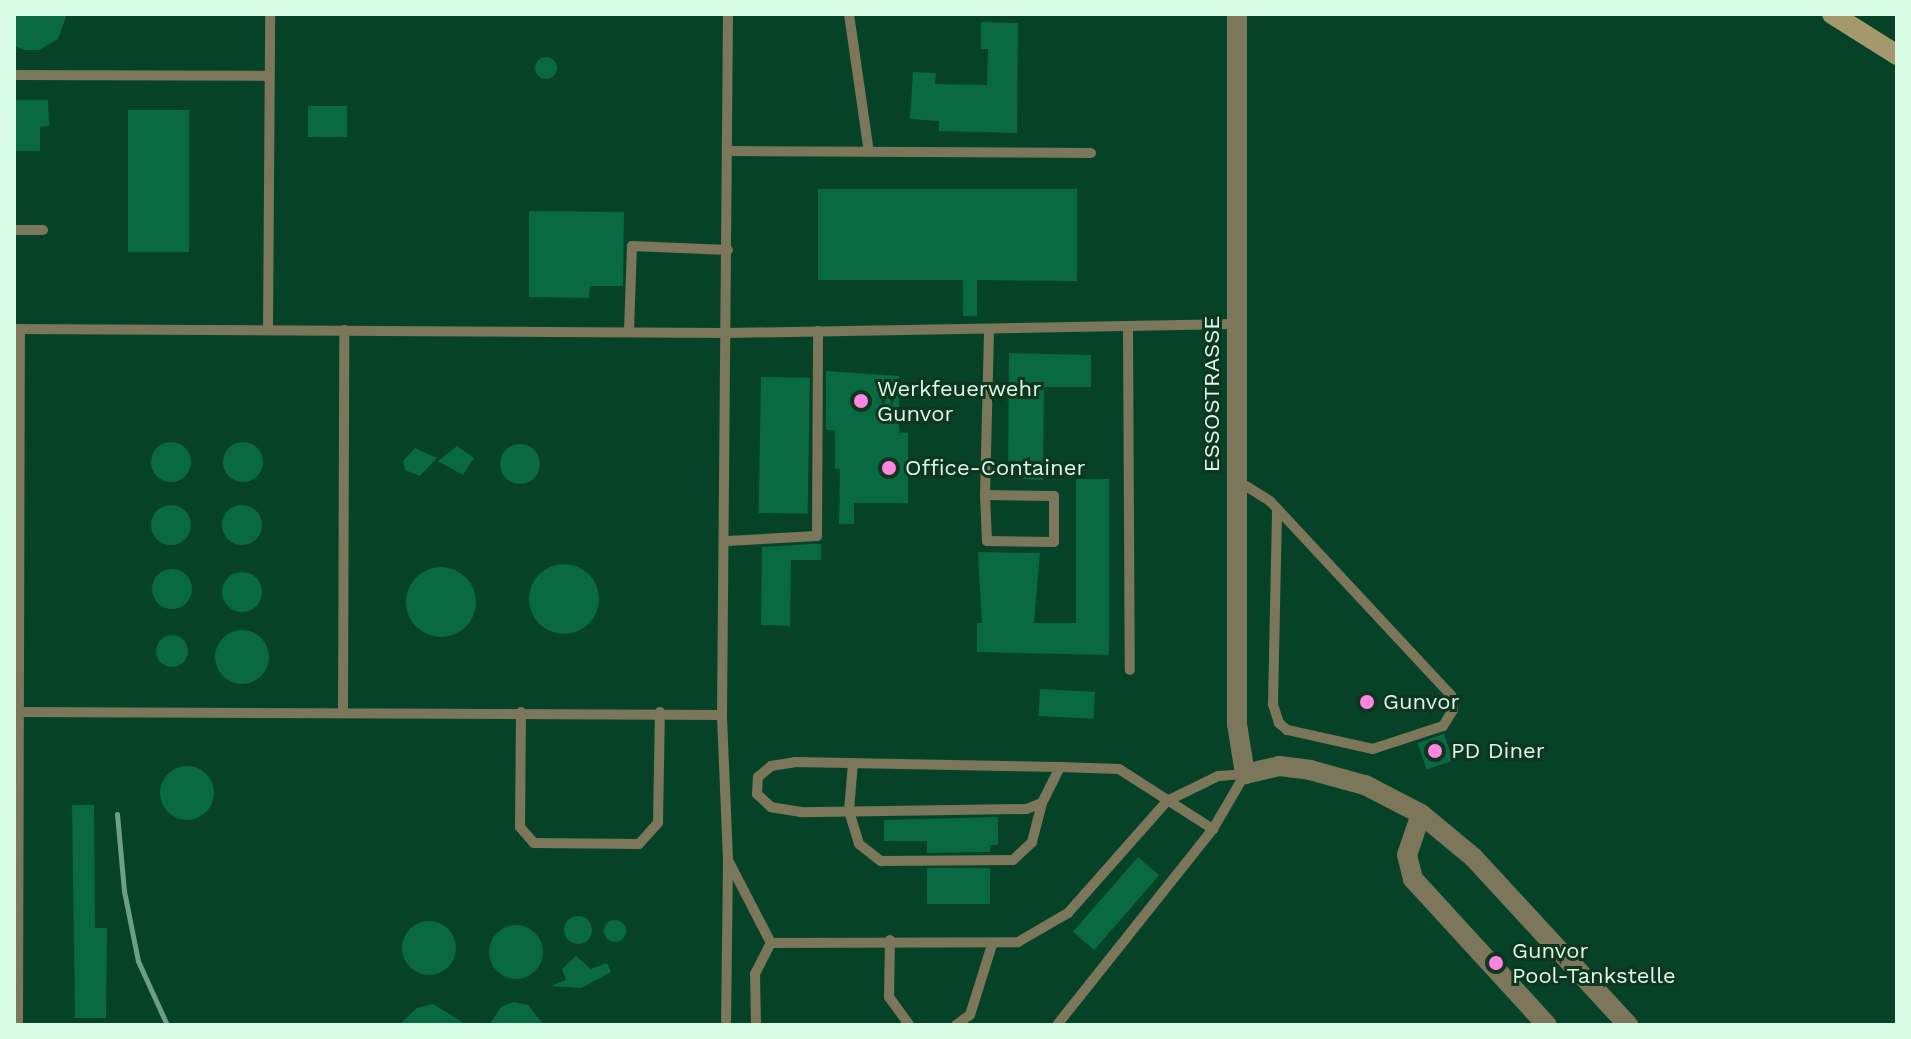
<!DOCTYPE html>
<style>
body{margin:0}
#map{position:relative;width:1911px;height:1039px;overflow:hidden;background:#064227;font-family:"Work Sans",sans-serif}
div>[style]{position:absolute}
.building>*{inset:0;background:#096940;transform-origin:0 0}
.round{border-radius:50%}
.lane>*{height:10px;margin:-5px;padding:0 5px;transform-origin:5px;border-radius:5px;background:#7c765a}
.street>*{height:20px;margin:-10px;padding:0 10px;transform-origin:10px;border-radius:10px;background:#7c765a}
.secondary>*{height:20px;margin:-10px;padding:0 10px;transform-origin:10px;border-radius:10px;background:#a3996c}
.rail>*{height:5px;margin:-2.5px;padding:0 2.5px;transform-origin:2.5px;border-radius:2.5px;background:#6e9e85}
.dots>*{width:22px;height:22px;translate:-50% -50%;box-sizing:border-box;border:4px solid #0f3521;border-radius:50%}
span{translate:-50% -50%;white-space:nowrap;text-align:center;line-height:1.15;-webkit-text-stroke:6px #0f3521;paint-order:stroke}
.poi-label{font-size:22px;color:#d9fce6}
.left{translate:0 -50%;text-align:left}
.street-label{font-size:22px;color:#d9fce6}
.frame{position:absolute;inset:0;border:16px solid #d9fce6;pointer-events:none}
</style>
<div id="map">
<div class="building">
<div style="clip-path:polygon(14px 14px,67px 14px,58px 39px,39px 50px,25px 50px,14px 46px)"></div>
<div style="clip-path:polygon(981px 22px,1018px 23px,1017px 133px,939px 131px,939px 121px,910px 119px,913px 72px,936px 73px,935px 84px,987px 85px,988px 49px,981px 49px)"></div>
<div class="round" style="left:535px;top:57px;width:22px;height:22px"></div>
<div style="clip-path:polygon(14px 100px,48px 100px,49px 126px,40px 127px,40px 151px,14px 151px)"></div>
<div style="left:308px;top:106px;width:39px;height:31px"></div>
<div style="left:189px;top:110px;width:142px;height:61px;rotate:90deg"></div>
<div style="clip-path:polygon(818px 189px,1077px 189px,1077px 281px,977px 280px,977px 316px,963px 316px,963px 280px,818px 280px)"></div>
<div style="clip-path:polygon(529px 211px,624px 212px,623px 286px,590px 286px,589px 298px,529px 297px)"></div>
<div style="clip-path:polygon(1009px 353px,1091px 355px,1091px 387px,1044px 387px,1043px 480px,1023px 479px,1023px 470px,1008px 470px)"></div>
<div style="clip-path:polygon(826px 371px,899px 376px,899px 433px,908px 433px,908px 503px,854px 503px,854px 524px,839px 524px,840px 469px,835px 469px,835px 430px,826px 430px)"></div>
<div style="left:761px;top:377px;width:49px;height:136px;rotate:1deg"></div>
<div class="round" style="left:223px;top:442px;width:40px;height:40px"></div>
<div class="round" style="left:151px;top:442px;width:40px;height:40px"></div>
<div class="round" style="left:500px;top:444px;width:40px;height:40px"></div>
<div style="clip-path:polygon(457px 446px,474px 458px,463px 475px,438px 461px)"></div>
<div style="clip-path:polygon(415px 448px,437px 458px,420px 476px,405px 470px,403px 461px)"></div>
<div style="clip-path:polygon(1076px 479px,1109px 479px,1109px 655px,977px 652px,977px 623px,982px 623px,978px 552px,1040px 553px,1034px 623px,1076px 623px)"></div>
<div class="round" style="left:151px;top:505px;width:40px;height:40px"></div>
<div class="round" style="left:222px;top:505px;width:40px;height:40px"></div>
<div style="clip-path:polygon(811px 544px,821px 544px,821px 560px,791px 560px,790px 626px,761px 625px,762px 547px)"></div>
<div class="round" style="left:529px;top:564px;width:70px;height:70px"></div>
<div class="round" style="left:406px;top:567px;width:70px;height:70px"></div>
<div class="round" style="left:152px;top:569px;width:40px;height:40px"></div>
<div class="round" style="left:222px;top:572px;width:40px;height:40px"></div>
<div class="round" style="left:215px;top:630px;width:54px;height:54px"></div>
<div class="round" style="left:156px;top:635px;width:32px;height:32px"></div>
<div style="left:1040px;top:689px;width:55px;height:27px;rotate:3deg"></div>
<div style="left:1444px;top:734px;width:28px;height:28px;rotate:71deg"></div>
<div class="round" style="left:160px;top:766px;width:54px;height:54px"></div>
<div style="clip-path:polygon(72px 805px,94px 805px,95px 928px,107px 928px,106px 1018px,75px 1018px)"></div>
<div style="clip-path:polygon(998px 817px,998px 845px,990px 845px,990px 852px,927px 853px,927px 841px,884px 841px,884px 820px)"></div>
<div style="left:1138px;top:857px;width:28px;height:99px;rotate:41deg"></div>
<div style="left:990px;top:868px;width:36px;height:63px;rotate:90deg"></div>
<div class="round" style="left:564px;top:916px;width:28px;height:28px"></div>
<div class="round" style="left:604px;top:920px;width:22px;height:22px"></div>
<div class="round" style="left:402px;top:921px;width:54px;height:54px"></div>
<div class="round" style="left:489px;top:925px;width:54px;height:54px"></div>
<div style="clip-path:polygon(576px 956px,591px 969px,607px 963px,611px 972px,581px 988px,551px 986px,566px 980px,562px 969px)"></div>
<div style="clip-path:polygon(514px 1002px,528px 1005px,544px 1025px,489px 1025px,501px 1007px)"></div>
<div style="clip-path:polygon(433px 1004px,467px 1025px,399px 1025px,417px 1008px)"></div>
</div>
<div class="lane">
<div style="left:849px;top:14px;width:139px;rotate:81.8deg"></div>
<div style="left:14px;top:75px;width:255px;rotate:0.2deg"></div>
<div style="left:729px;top:151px;width:362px;rotate:0.3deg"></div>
<div style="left:14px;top:230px;width:29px"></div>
<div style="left:14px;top:329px;width:714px;rotate:0.32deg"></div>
<div style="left:728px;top:333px;width:508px;rotate:-1.01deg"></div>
<div style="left:268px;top:329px;width:315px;rotate:-89.6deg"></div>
<div style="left:1128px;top:329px;width:341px;rotate:89.7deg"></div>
<div style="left:629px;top:331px;width:85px;rotate:-88deg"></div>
<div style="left:632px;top:246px;width:96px;rotate:2.4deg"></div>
<div style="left:1238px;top:481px;width:38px;rotate:32deg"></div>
<div style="left:1270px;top:501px;width:265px;rotate:47deg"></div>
<div style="left:1451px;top:695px;width:15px;rotate:82deg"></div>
<div style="left:1453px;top:710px;width:19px;rotate:122deg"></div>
<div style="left:1443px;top:726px;width:74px;rotate:161.8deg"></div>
<div style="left:1373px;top:749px;width:88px;rotate:-167.5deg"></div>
<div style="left:1287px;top:730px;width:11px;rotate:-139deg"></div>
<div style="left:1279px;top:723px;width:20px;rotate:-108deg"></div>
<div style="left:1273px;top:704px;width:195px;rotate:-88.8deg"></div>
<div style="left:985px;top:495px;width:69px;rotate:0.8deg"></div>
<div style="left:1054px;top:496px;width:46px;rotate:90deg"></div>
<div style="left:1054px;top:542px;width:67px;rotate:-179.1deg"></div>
<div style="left:987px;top:541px;width:46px;rotate:-92.5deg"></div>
<div style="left:985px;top:495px;width:164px;rotate:-88.6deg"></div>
<div style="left:727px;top:541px;width:90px;rotate:-3.2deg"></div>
<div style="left:817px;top:536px;width:205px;rotate:-89.7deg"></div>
<div style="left:343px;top:710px;width:380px;rotate:-89.8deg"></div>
<div style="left:14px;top:712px;width:708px;rotate:0.24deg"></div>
<div style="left:521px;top:712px;width:115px;rotate:90.5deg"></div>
<div style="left:520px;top:827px;width:21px;rotate:49deg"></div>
<div style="left:534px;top:843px;width:105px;rotate:0.5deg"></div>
<div style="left:639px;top:844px;width:28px;rotate:-48deg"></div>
<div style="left:658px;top:823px;width:111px;rotate:-89deg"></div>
<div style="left:853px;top:763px;width:48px;rotate:94.8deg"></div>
<div style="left:849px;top:811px;width:34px;rotate:73deg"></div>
<div style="left:859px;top:844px;width:28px;rotate:38deg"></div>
<div style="left:881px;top:861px;width:132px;rotate:-0.4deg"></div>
<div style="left:1013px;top:860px;width:26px;rotate:-43deg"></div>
<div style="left:1032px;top:842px;width:40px;rotate:-75.6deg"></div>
<div style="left:1060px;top:767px;width:40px;rotate:116.6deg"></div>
<div style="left:1042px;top:803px;width:17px;rotate:159deg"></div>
<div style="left:1026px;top:809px;width:225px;rotate:179.2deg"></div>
<div style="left:801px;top:812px;width:30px;rotate:-171deg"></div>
<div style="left:771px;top:807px;width:19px;rotate:-137deg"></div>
<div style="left:757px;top:794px;width:17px;rotate:-87deg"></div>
<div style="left:758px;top:777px;width:17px;rotate:-40deg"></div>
<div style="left:771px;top:766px;width:24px;rotate:-9deg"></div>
<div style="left:795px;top:762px;width:265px;rotate:1.1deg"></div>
<div style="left:1060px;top:767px;width:59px;rotate:1.9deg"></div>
<div style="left:1119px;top:769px;width:112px;rotate:32.6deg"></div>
<div style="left:729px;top:862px;width:91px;rotate:62.6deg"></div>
<div style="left:890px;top:940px;width:57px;rotate:91deg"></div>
<div style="left:889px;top:997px;width:34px;rotate:54deg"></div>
<div style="left:18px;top:1025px;width:696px;rotate:-89.84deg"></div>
<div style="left:726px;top:1025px;width:165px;rotate:-89.3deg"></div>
<div style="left:728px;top:860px;width:145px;rotate:-92.4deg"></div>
<div style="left:722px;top:715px;width:701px;rotate:-89.51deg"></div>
<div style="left:756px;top:1025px;width:51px;rotate:-91.1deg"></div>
<div style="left:755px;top:974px;width:35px;rotate:-63deg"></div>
<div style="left:771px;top:943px;width:247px;rotate:-0.2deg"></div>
<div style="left:1018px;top:942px;width:58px;rotate:-30.1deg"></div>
<div style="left:1068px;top:913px;width:149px;rotate:-48.5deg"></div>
<div style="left:1167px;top:801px;width:57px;rotate:-26.1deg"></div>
<div style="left:1218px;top:776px;width:27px;rotate:-4deg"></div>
<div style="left:956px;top:1025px;width:17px;rotate:-36deg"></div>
<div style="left:970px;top:1015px;width:73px;rotate:-72.6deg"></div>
<div style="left:1057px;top:1025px;width:251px;rotate:-51.5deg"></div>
<div style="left:1213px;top:829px;width:64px;rotate:-59.8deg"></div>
</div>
<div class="street">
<div style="left:1237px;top:14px;width:710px;rotate:90deg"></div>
<div style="left:1237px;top:724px;width:51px;rotate:80.9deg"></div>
<div style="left:1245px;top:774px;width:35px;rotate:-13deg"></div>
<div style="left:1279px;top:766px;width:31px;rotate:7deg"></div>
<div style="left:1310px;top:770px;width:57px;rotate:15.3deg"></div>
<div style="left:1365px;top:785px;width:63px;rotate:27.4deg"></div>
<div style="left:1421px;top:814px;width:67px;rotate:39.6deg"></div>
<div style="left:1473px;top:857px;width:229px;rotate:47.3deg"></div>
<div style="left:1421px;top:814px;width:43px;rotate:108.9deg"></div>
<div style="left:1407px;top:855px;width:25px;rotate:76deg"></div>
<div style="left:1413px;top:879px;width:198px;rotate:47.5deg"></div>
</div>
<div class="secondary">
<div style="left:1832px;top:14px;width:77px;rotate:32.2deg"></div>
</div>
<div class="rail">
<div style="left:117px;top:814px;width:77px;rotate:84.8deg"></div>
<div style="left:124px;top:891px;width:71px;rotate:78.7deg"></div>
<div style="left:138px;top:961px;width:70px;rotate:65.6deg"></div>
</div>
<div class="dots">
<div style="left:861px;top:401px;background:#fe85e0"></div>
<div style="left:889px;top:468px;background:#fe85e0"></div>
<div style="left:1367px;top:702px;background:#fe85e0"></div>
<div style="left:1435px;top:751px;background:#fe85e0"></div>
<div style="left:1496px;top:963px;background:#fe85e0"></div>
</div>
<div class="poi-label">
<span class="left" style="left:877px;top:401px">Werkfeuerwehr<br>Gunvor</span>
<span class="left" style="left:905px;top:468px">Office-Container</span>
<span class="left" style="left:1383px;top:702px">Gunvor</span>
<span class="left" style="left:1451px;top:751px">PD Diner</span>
<span class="left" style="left:1512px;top:963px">Gunvor<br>Pool-Tankstelle</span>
</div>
<div class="street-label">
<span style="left:1212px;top:394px;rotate:-90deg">ESSOSTRASSE</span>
</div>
<div class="frame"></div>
</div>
